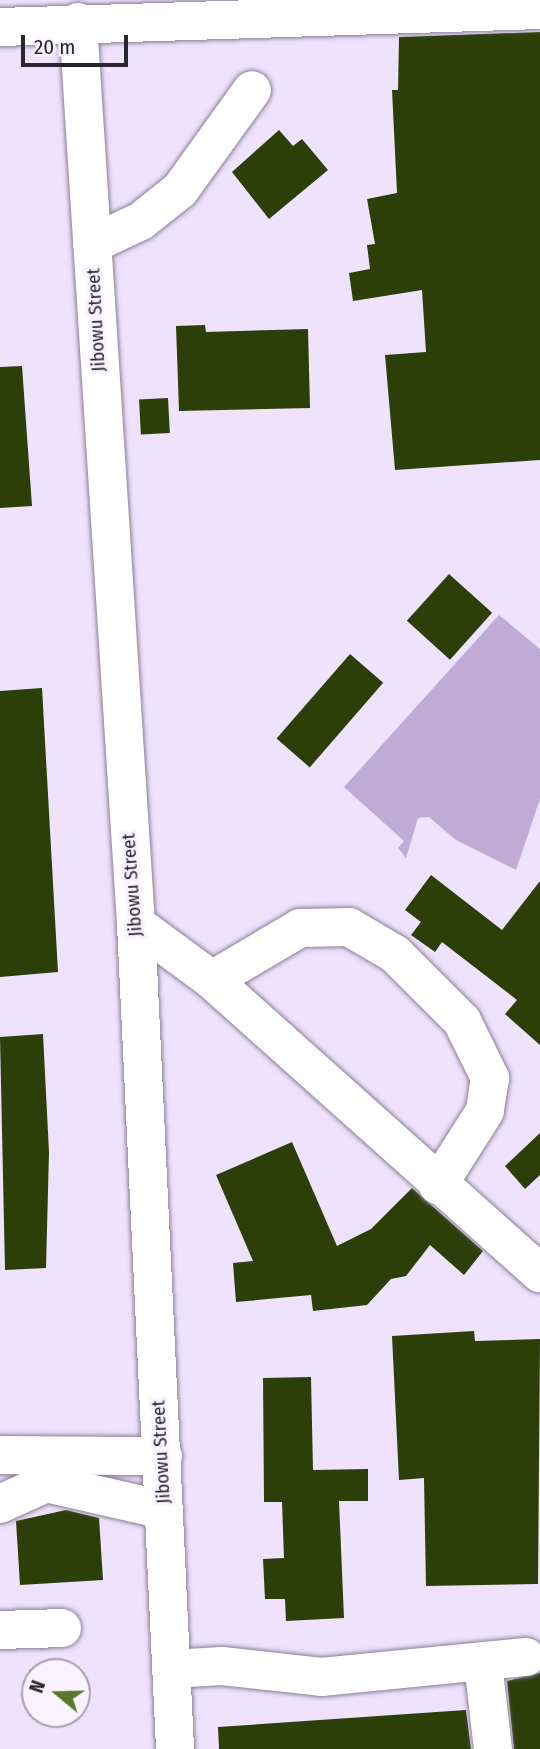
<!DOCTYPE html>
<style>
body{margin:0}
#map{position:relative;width:540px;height:1749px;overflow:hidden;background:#efe2fd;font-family:"Fira Sans Condensed",sans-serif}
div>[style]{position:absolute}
.green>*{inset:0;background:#bfabd5}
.building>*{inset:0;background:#2c3f09;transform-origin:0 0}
.roads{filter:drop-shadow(0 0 2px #8a7e97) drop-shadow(0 0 2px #8a7e97)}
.minor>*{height:38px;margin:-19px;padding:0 19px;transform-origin:19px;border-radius:19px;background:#fff}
span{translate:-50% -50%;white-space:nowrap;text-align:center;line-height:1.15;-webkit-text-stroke:7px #f8f3fe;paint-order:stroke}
.street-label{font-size:19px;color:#29252f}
.north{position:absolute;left:21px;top:1658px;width:70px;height:70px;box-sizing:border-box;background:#f8f3fe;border:2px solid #a5a1ab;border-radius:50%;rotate:289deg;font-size:19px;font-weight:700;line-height:28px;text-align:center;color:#29252f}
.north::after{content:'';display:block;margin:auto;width:24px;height:32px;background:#5b782d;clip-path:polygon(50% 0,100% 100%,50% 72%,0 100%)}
.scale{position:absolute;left:21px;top:35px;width:107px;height:32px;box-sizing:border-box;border:4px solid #29252f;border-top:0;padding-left:9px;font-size:21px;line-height:24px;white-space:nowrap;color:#29252f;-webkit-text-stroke:5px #f8f3fe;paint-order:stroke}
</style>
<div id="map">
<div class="green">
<div style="clip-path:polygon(499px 615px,540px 649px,540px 799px,516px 870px,456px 840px,429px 817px,418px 818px,406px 858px,398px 848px,404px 841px,344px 787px)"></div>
</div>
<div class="building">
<div style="clip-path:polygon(540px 32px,540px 460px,395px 470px,385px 355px,426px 352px,422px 290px,353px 301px,349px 273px,370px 269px,367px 245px,375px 244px,367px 199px,397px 193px,392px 90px,398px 90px,399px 37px)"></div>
<div style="clip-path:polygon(279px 130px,293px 146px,302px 139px,328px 170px,269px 219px,232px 172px)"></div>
<div style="clip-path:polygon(205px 325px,206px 332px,308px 329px,310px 408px,179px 411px,176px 326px)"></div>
<div style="clip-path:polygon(22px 366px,32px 506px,0 508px,0 367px)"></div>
<div style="left:168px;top:398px;width:35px;height:29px;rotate:87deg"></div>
<div style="left:449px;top:574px;width:58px;height:63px;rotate:42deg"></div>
<div style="left:350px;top:654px;width:44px;height:112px;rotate:41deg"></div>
<div style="clip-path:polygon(42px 688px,58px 972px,0 977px,0 691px)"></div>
<div style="clip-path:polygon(431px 875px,502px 930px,540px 881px,540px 1045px,505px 1014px,517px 1000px,442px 942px,435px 952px,411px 935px,421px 922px,405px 910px)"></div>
<div style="clip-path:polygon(43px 1034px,49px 1152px,46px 1268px,5px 1270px,0 1037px)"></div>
<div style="clip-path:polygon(540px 1133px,540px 1175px,525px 1189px,505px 1166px)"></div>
<div style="clip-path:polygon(292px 1142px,337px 1246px,371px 1229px,412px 1188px,483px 1251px,464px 1275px,430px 1245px,406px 1276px,391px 1279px,367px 1305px,313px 1311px,311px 1295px,236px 1302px,233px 1263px,253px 1261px,216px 1175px)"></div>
<div style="clip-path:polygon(474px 1331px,475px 1341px,540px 1339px,538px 1584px,426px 1586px,424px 1478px,399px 1480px,392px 1336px)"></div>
<div style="clip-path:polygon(311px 1377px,313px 1470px,368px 1469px,368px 1501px,339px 1501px,344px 1618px,286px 1621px,285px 1599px,265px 1599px,263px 1559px,284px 1558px,282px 1502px,264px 1502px,263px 1378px)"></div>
<div style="clip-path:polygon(66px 1510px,99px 1518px,103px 1580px,20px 1585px,16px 1521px)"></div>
<div style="clip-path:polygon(540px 1673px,540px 1749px,514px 1749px,507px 1681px)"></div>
<div style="clip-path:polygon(466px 1710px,471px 1749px,219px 1749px,218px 1727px)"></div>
</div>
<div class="roads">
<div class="minor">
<div style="left:78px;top:22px;width:904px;rotate:86.32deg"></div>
<div style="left:136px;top:924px;width:826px;rotate:87.29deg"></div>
<div style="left:0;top:27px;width:540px;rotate:-1.8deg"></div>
<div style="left:92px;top:244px;width:54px;rotate:-25.1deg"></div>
<div style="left:141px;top:221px;width:50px;rotate:-38.5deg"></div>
<div style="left:180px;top:190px;width:123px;rotate:-54.2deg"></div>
<div style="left:136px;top:924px;width:94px;rotate:36.4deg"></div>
<div style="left:212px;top:980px;width:440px;rotate:41.8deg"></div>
<div style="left:212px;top:980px;width:102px;rotate:-30.6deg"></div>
<div style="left:300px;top:928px;width:49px;rotate:-1.2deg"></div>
<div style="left:349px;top:927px;width:53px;rotate:30.4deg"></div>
<div style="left:395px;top:954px;width:95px;rotate:45deg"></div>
<div style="left:462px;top:1021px;width:64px;rotate:63.8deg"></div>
<div style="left:490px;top:1078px;width:33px;rotate:99deg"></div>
<div style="left:485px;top:1111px;width:88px;rotate:122.4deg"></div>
<div style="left:0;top:1455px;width:163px;rotate:0.4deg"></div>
<div style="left:0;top:1504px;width:51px;rotate:-24.5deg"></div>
<div style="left:46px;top:1483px;width:121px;rotate:12.9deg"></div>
<div style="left:0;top:1630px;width:62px;rotate:-1.8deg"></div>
<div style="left:483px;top:1663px;width:87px;rotate:83.4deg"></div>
<div style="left:171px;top:1669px;width:51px;rotate:-3.4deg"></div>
<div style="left:222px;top:1666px;width:100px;rotate:6.3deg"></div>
<div style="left:321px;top:1677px;width:206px;rotate:-5.6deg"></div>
</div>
</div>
<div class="street-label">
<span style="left:96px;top:320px;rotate:-93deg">Jibowu Street</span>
<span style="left:132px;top:885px;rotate:-94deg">Jibowu Street</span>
<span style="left:161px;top:1452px;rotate:-93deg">Jibowu Street</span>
</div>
<div class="north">N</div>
<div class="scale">20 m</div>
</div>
